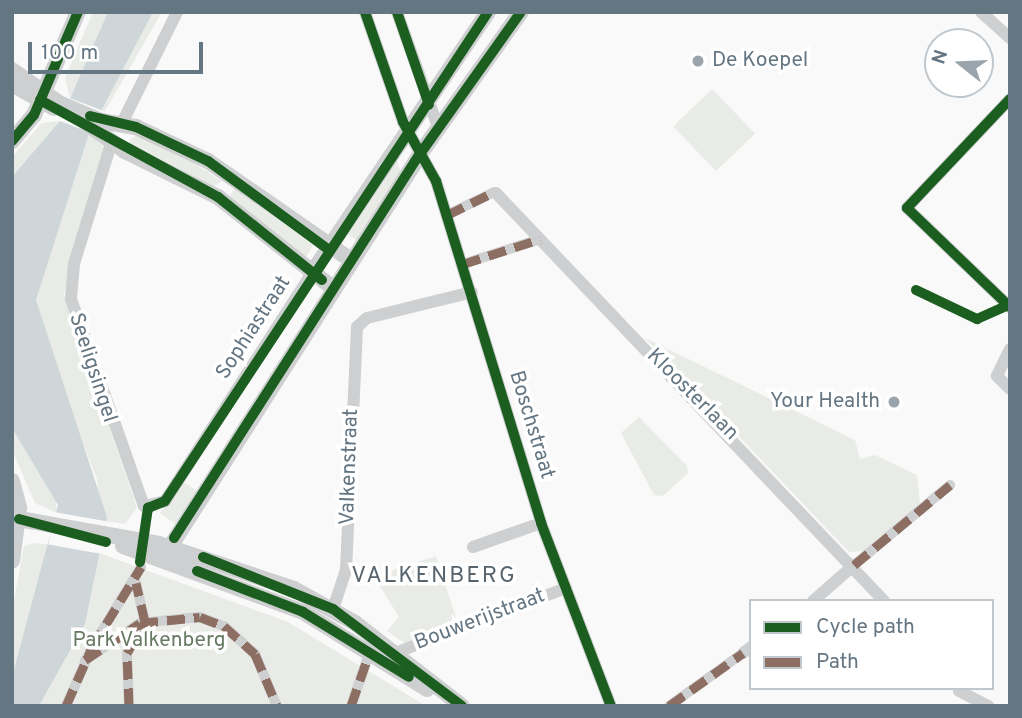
<!DOCTYPE html>
<style>
body{margin:0}
#map{position:relative;width:1022px;height:718px;overflow:hidden;background:#f9f9f9;font-family:Overpass,sans-serif}
div>[style]{position:absolute}
.green>*{inset:0;background:#e8ebe6;transform-origin:0 0}
.water>*{inset:0;background:#ced6d9}
.pier>*{inset:0;background:#f9f9f9;transform-origin:0 0}
.pedestrian>*{height:10px;margin:-5px;padding:0 5px;transform-origin:5px;border-radius:5px;background:#cecfd0}
.minor>*{height:12px;margin:-6px;padding:0 6px;transform-origin:6px;border-radius:6px;background:#cecfd0}
.tertiary>*{height:16px;margin:-8px;padding:0 8px;transform-origin:8px;border-radius:8px;background:#cecfd0}
.quiet>*{height:9px;margin-top:-4.5px;transform-origin:0;background:repeating-linear-gradient(90deg,#8d6e63 0 18px,transparent 0 27px)}
.cycleway>*{height:10px;margin:-5px;padding:0 5px;transform-origin:5px;border-radius:5px;background:#1b5e20}
.dots>*{width:19px;height:19px;translate:-50% -50%;box-sizing:border-box;border:4px solid #fff;border-radius:50%}
span{translate:-50% -50%;white-space:nowrap;text-align:center;line-height:1.15;-webkit-text-stroke:7px #fff;paint-order:stroke}
.poi-label{font-size:21px;color:#657683}
.left{translate:0 -50%;text-align:left}
.right{translate:-100% -50%;text-align:right}
.street-label{font-size:21px;color:#657683}
.park-label{font-size:21px;color:#687a64}
.neighbourhood-label{font-size:23px;color:#57646e;letter-spacing:2px}
.frame{position:absolute;inset:0;border:14px solid #657683;pointer-events:none}
.legend{position:absolute;left:749px;top:599px;width:245px;height:91px;box-sizing:border-box;background:#fff;border:2px solid #c1c8cd;margin:0;padding:9px 12px;list-style:none;font-size:21px;color:#657683}
.legend li{display:flex;align-items:center;gap:14px;height:35px}
.legend b{width:35px;border:2px solid #c1c8cd}
.north{position:absolute;left:924px;top:28px;width:70px;height:70px;box-sizing:border-box;background:#fff;border:2px solid #c1c8cd;border-radius:50%;rotate:288deg;font-size:19px;font-weight:700;line-height:28px;text-align:center;color:#657683}
.north::after{content:'';display:block;margin:auto;width:24px;height:32px;background:#99a4ac;clip-path:polygon(50% 0,100% 100%,50% 72%,0 100%)}
.scale{position:absolute;left:28px;top:42px;width:175px;height:32px;box-sizing:border-box;border:4px solid #657683;border-top:0;padding-left:9px;font-size:21px;line-height:24px;white-space:nowrap;color:#657683;-webkit-text-stroke:5px #fff;paint-order:stroke}
</style>
<div id="map">
<div class="green">
<div style="clip-path:polygon(93px 12px,108px 12px,70px 98px,65px 78px)"></div>
<div style="clip-path:polygon(153px 12px,162px 12px,105px 111px,99px 111px)"></div>
<div style="left:712px;top:89px;width:62px;height:54px;rotate:46deg"></div>
<div style="clip-path:polygon(61px 121px,48px 137px,12px 177px,12px 157px,30px 136px,42px 123px)"></div>
<div style="clip-path:polygon(89px 134px,104px 147px,64px 294px,137px 508px,125px 524px,102px 521px,97px 479px,55px 372px,36px 300px)"></div>
<div style="clip-path:polygon(136px 135px,178px 153px,222px 181px,213px 187px,132px 147px,129px 140px)"></div>
<div style="clip-path:polygon(394px 153px,402px 175px,359px 242px,343px 231px)"></div>
<div style="clip-path:polygon(235px 187px,313px 245px,305px 259px,229px 198px)"></div>
<div style="clip-path:polygon(645px 338px,855px 440px,860px 459px,875px 455px,917px 475px,920px 506px,863px 551px,849px 552px)"></div>
<div style="clip-path:polygon(639px 417px,687px 466px,688px 473px,663px 496px,654px 495px,621px 433px)"></div>
<div style="clip-path:polygon(12px 428px,56px 501px,57px 513px,35px 503px,12px 450px)"></div>
<div style="left:182px;top:481px;width:18px;height:39px;rotate:34deg"></div>
<div style="clip-path:polygon(33px 543px,51px 545px,12px 677px,12px 611px,24px 546px)"></div>
<div style="clip-path:polygon(99px 553px,288px 622px,426px 706px,39px 706px,85px 624px)"></div>
<div style="clip-path:polygon(436px 556px,458px 624px,407px 645px,387px 631px,399px 617px,378px 583px,383px 573px)"></div>
</div>
<div class="water">
<div style="clip-path:polygon(108px 12px,153px 12px,89px 134px,36px 300px,107px 517px,85px 624px,39px 706px,12px 706px,12px 677px,58px 505px,12px 428px,12px 177px,60px 121px)"></div>
</div>
<div class="pier">
<div style="left:67px;top:97px;width:39px;height:25px;rotate:21deg"></div>
<div style="left:54px;top:512px;width:53px;height:33px;rotate:10deg"></div>
</div>
<div class="pedestrian">
<div style="left:447px;top:215px;width:52px;rotate:-26.1deg"></div>
<div style="left:463px;top:264px;width:81px;rotate:-18deg"></div>
<div style="left:854px;top:565px;width:125px;rotate:-39.8deg"></div>
<div style="left:85px;top:660px;width:66px;rotate:-33.9deg"></div>
<div style="left:140px;top:623px;width:60px;rotate:-5.7deg"></div>
<div style="left:200px;top:617px;width:26px;rotate:21deg"></div>
<div style="left:224px;top:626px;width:42px;rotate:42.1deg"></div>
<div style="left:255px;top:654px;width:56px;rotate:67.1deg"></div>
<div style="left:66px;top:706px;width:64px;rotate:-66.2deg"></div>
<div style="left:92px;top:647px;width:94px;rotate:-58.5deg"></div>
<div style="left:129px;top:706px;width:53px;rotate:-92.2deg"></div>
<div style="left:127px;top:653px;width:36px;rotate:-60deg"></div>
<div style="left:145px;top:622px;width:40px;rotate:-103deg"></div>
<div style="left:351px;top:706px;width:58px;rotate:-70.9deg"></div>
<div style="left:669px;top:706px;width:91px;rotate:-35.6deg"></div>
</div>
<div class="minor">
<div style="left:365px;top:12px;width:116px;rotate:70.9deg"></div>
<div style="left:403px;top:122px;width:68px;rotate:60.8deg"></div>
<div style="left:436px;top:181px;width:358px;rotate:72.9deg"></div>
<div style="left:541px;top:523px;width:196px;rotate:69.1deg"></div>
<div style="left:397px;top:12px;width:122px;rotate:70.4deg"></div>
<div style="left:981px;top:12px;width:39px;rotate:42deg"></div>
<div style="left:1010px;top:99px;width:150px;rotate:133.4deg"></div>
<div style="left:907px;top:208px;width:143px;rotate:43.9deg"></div>
<div style="left:121px;top:125px;width:126px;rotate:-63.6deg"></div>
<div style="left:112px;top:141px;width:129px;rotate:107.2deg"></div>
<div style="left:74px;top:264px;width:35px;rotate:95deg"></div>
<div style="left:71px;top:299px;width:219px;rotate:70.6deg"></div>
<div style="left:144px;top:506px;width:22px;rotate:-13deg"></div>
<div style="left:165px;top:501px;width:271px;rotate:-57.2deg"></div>
<div style="left:496px;top:193px;width:563px;rotate:46.44deg"></div>
<div style="left:1010px;top:349px;width:30px;rotate:116deg"></div>
<div style="left:997px;top:376px;width:18px;rotate:45deg"></div>
<div style="left:473px;top:547px;width:72px;rotate:-19.4deg"></div>
<div style="left:813px;top:601px;width:55px;rotate:-41.3deg"></div>
<div style="left:333px;top:609px;width:41px;rotate:-71.6deg"></div>
<div style="left:346px;top:570px;width:243px;rotate:-87.4deg"></div>
<div style="left:357px;top:327px;width:13px;rotate:-42deg"></div>
<div style="left:367px;top:318px;width:108px;rotate:-13.9deg"></div>
<div style="left:395px;top:653px;width:183px;rotate:-20.8deg"></div>
<div style="left:743px;top:653px;width:10px;rotate:-37deg"></div>
<div style="left:959px;top:691px;width:33px;rotate:27deg"></div>
</div>
<div class="tertiary">
<div style="left:12px;top:70px;width:57px;rotate:35.1deg"></div>
<div style="left:59px;top:103px;width:46px;rotate:23.2deg"></div>
<div style="left:101px;top:121px;width:36px;rotate:10deg"></div>
<div style="left:136px;top:127px;width:80px;rotate:25.3deg"></div>
<div style="left:208px;top:161px;width:174px;rotate:34.7deg"></div>
<div style="left:12px;top:84px;width:48px;rotate:29.7deg"></div>
<div style="left:86px;top:123px;width:48px;rotate:35.7deg"></div>
<div style="left:125px;top:151px;width:104px;rotate:26.3deg"></div>
<div style="left:218px;top:197px;width:147px;rotate:38.4deg"></div>
<div style="left:12px;top:141px;width:34px;rotate:-50deg"></div>
<div style="left:34px;top:115px;width:112px;rotate:-66.9deg"></div>
<div style="left:312px;top:273px;width:315px;rotate:-56deg"></div>
<div style="left:12px;top:481px;width:28px;rotate:75deg"></div>
<div style="left:19px;top:508px;width:53px;rotate:97.5deg"></div>
<div style="left:19px;top:519px;width:142px;rotate:10.1deg"></div>
<div style="left:159px;top:544px;width:142px;rotate:18.4deg"></div>
<div style="left:294px;top:589px;width:70px;rotate:29.1deg"></div>
<div style="left:355px;top:623px;width:135px;rotate:37.8deg"></div>
<div style="left:123px;top:546px;width:192px;rotate:20.1deg"></div>
<div style="left:303px;top:612px;width:146px;rotate:31.8deg"></div>
<div style="left:170px;top:547px;width:466px;rotate:-57.5deg"></div>
<div style="left:420px;top:154px;width:174px;rotate:-54.6deg"></div>
</div>
<div class="quiet">
<div style="left:447px;top:215px;width:52px;rotate:-26.1deg"></div>
<div style="left:463px;top:264px;width:81px;rotate:-18deg"></div>
<div style="left:854px;top:565px;width:125px;rotate:-39.8deg"></div>
<div style="left:85px;top:660px;width:66px;rotate:-33.9deg"></div>
<div style="left:140px;top:623px;width:60px;rotate:-5.7deg"></div>
<div style="left:200px;top:617px;width:26px;rotate:21deg"></div>
<div style="left:224px;top:626px;width:42px;rotate:42.1deg"></div>
<div style="left:255px;top:654px;width:56px;rotate:67.1deg"></div>
<div style="left:66px;top:706px;width:64px;rotate:-66.2deg"></div>
<div style="left:92px;top:647px;width:94px;rotate:-58.5deg"></div>
<div style="left:129px;top:706px;width:53px;rotate:-92.2deg"></div>
<div style="left:127px;top:653px;width:36px;rotate:-60deg"></div>
<div style="left:145px;top:622px;width:40px;rotate:-103deg"></div>
<div style="left:351px;top:706px;width:58px;rotate:-70.9deg"></div>
<div style="left:669px;top:706px;width:91px;rotate:-35.6deg"></div>
</div>
<div class="cycleway">
<div style="left:365px;top:12px;width:116px;rotate:70.9deg"></div>
<div style="left:403px;top:122px;width:68px;rotate:60.8deg"></div>
<div style="left:436px;top:181px;width:358px;rotate:72.9deg"></div>
<div style="left:541px;top:523px;width:196px;rotate:69.1deg"></div>
<div style="left:397px;top:12px;width:98px;rotate:71deg"></div>
<div style="left:1010px;top:99px;width:150px;rotate:133.4deg"></div>
<div style="left:907px;top:208px;width:143px;rotate:43.9deg"></div>
<div style="left:40px;top:100px;width:203px;rotate:28.6deg"></div>
<div style="left:218px;top:197px;width:133px;rotate:38.6deg"></div>
<div style="left:90px;top:116px;width:47px;rotate:13.4deg"></div>
<div style="left:136px;top:127px;width:80px;rotate:25.3deg"></div>
<div style="left:208px;top:161px;width:149px;rotate:36.3deg"></div>
<div style="left:12px;top:141px;width:34px;rotate:-50deg"></div>
<div style="left:34px;top:115px;width:112px;rotate:-66.9deg"></div>
<div style="left:916px;top:290px;width:68px;rotate:25.4deg"></div>
<div style="left:977px;top:319px;width:34px;rotate:-24deg"></div>
<div style="left:19px;top:519px;width:90px;rotate:14.8deg"></div>
<div style="left:174px;top:538px;width:456px;rotate:-57.4deg"></div>
<div style="left:420px;top:154px;width:174px;rotate:-54.6deg"></div>
<div style="left:203px;top:557px;width:140px;rotate:21.8deg"></div>
<div style="left:333px;top:609px;width:161px;rotate:36.9deg"></div>
<div style="left:140px;top:562px;width:55px;rotate:-81.6deg"></div>
<div style="left:148px;top:508px;width:18px;rotate:-22deg"></div>
<div style="left:165px;top:501px;width:586px;rotate:-56.55deg"></div>
<div style="left:197px;top:571px;width:114px;rotate:21.1deg"></div>
<div style="left:303px;top:612px;width:124px;rotate:31.5deg"></div>
</div>
<div class="dots">
<div style="left:698px;top:61px;background:#99a4ac"></div>
<div style="left:894px;top:402px;background:#99a4ac"></div>
</div>
<div class="poi-label">
<span class="left" style="left:712px;top:61px">De Koepel</span>
<span class="right" style="left:880px;top:402px">Your Health</span>
</div>
<div class="street-label">
<span style="left:254px;top:328px;rotate:-57deg">Sophiastraat</span>
<span style="left:92px;top:368px;rotate:72deg">Seeligsingel</span>
<span style="left:692px;top:395px;rotate:45deg">Kloosterlaan</span>
<span style="left:531px;top:425px;rotate:73deg">Boschstraat</span>
<span style="left:350px;top:467px;rotate:-88deg">Valkenstraat</span>
<span style="left:480px;top:620px;rotate:-21deg">Bouwerijstraat</span>
</div>
<div class="park-label">
<span style="left:149px;top:641px">Park Valkenberg</span>
</div>
<div class="neighbourhood-label">
<span style="left:434px;top:577px">VALKENBERG</span>
</div>
<div class="frame"></div>
<ul class="legend">
<li><b style="height:9px;background:#1b5e20"></b>Cycle path</li>
<li><b style="height:9px;background:#8d6e63"></b>Path</li>
</ul>
<div class="north">N</div>
<div class="scale">100 m</div>
</div>
